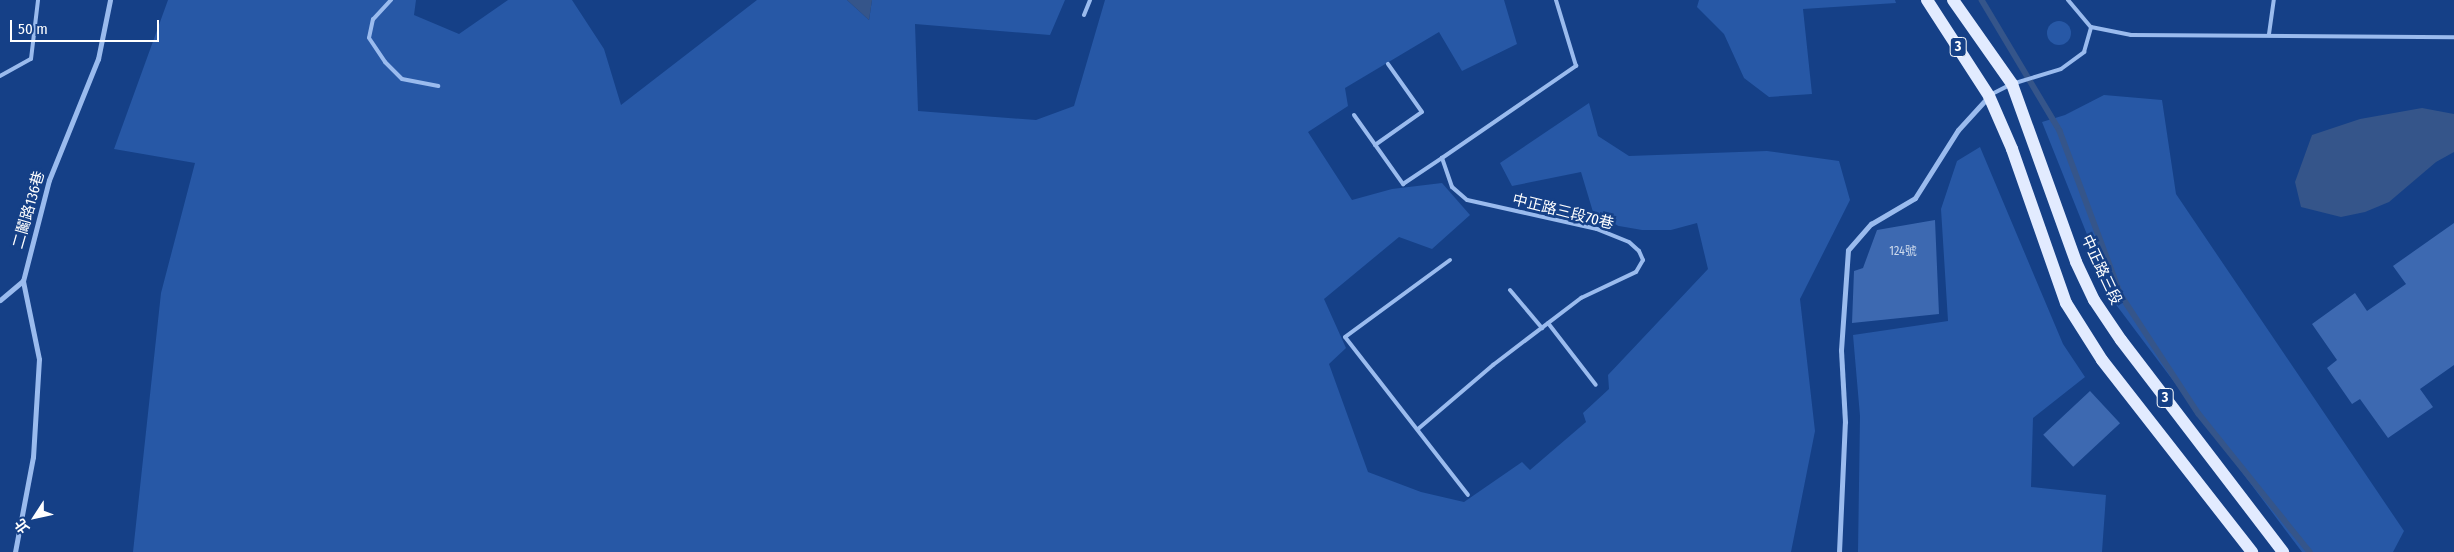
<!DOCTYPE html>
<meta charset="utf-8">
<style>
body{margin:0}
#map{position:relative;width:2454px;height:552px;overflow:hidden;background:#154087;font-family:"Fira Sans Condensed","Noto Sans TC",sans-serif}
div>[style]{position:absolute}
.green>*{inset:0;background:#2758a6}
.round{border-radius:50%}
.water>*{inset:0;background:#35558a}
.stream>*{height:5.5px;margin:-2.75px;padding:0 2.75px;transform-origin:2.75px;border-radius:2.75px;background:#35558a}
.building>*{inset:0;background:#3d69b1;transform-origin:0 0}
.service>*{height:4px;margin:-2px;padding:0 2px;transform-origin:2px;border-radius:2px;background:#9abbee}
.minor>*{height:5px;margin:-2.5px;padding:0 2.5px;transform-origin:2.5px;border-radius:2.5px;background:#9abbee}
.primary>*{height:12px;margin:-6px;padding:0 6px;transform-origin:6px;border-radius:6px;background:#e2ebff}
span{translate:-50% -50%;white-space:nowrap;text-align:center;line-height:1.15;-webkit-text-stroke:5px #154087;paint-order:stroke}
.number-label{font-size:12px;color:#cedaec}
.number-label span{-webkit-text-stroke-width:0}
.shield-label span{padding:1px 4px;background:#154087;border:1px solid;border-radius:4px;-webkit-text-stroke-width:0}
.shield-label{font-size:14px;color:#fff;font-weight:700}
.street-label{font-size:15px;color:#fff}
.north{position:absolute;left:10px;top:492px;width:50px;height:50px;-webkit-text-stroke:4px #154087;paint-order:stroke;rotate:235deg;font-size:14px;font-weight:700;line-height:20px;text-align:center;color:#fff}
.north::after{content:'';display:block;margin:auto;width:18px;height:22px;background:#fff;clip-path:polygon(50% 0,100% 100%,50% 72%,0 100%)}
.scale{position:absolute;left:10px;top:20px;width:149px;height:22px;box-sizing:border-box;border:2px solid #fff;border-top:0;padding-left:6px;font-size:15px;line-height:18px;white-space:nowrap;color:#fff;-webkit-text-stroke:4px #154087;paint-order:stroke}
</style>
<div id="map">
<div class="green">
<div style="clip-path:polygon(168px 0,416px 0,414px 15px,459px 34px,508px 0,572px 0,604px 49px,621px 105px,757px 0,847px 0,869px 20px,872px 0,1065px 0,1050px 35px,915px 24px,918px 111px,1036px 120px,1074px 106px,1105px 0,1504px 0,1517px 44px,1462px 71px,1439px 32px,1345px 88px,1348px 106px,1308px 132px,1352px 200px,1392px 189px,1442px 183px,1470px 215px,1432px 249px,1399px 237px,1324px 299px,1346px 348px,1329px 364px,1368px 472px,1421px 492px,1464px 502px,1522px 462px,1530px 470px,1586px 422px,1583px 413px,1609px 389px,1608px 375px,1708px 269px,1697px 223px,1671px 230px,1642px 230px,1596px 222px,1581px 172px,1512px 186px,1500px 163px,1589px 103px,1598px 136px,1629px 156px,1767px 151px,1839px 161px,1850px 200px,1800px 299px,1815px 431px,1791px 552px,133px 552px,161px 293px,195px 163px,114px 149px)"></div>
<div style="clip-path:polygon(1699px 0,1895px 0,1896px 3px,1803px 9px,1812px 94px,1769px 97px,1744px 78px,1724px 34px,1697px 7px)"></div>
<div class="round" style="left:2047px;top:21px;width:24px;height:24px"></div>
<div style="clip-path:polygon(2104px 95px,2162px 100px,2176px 194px,2404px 531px,2393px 552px,2302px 552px,2114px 302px,2042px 122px,2065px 115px)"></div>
<div style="clip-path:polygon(1980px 147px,2063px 344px,2085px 377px,2033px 418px,2031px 487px,2106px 495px,2102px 552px,1858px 552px,1860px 416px,1853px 335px,1948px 321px,1941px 209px,1957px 161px)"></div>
</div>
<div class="water">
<div style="clip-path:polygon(847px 0,872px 0,869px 20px)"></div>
<div style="clip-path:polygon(2422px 108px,2454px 114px,2454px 152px,2436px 162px,2389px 202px,2365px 212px,2341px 217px,2301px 207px,2295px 182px,2312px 135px,2360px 119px)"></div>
</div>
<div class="stream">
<div style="left:1982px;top:0;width:152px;rotate:59.2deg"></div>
<div style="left:2060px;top:131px;width:175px;rotate:69.6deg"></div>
<div style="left:2121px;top:295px;width:142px;rotate:56.8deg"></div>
<div style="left:2199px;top:414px;width:177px;rotate:51.2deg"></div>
</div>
<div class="building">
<div style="clip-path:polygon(1935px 220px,1939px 314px,1852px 323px,1854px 271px,1863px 268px,1877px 230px)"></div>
<div style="clip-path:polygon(2454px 223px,2454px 365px,2420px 389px,2433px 407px,2388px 438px,2360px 399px,2352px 404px,2327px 368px,2337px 360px,2312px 324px,2355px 293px,2367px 311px,2406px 284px,2393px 266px)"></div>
<div style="left:2090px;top:391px;width:44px;height:64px;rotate:47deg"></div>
</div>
<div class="service">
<div style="left:391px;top:0;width:26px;rotate:133deg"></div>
<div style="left:373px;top:19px;width:19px;rotate:102deg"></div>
<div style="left:369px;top:38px;width:29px;rotate:56deg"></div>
<div style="left:385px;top:62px;width:24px;rotate:45deg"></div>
<div style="left:402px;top:79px;width:37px;rotate:11deg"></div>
<div style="left:2068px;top:0;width:35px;rotate:50deg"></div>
<div style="left:2091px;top:27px;width:41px;rotate:11.3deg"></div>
<div style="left:2131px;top:35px;width:323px;rotate:0.4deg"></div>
<div style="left:1084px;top:15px;width:16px;rotate:-68deg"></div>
<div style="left:2269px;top:34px;width:34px;rotate:-82deg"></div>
<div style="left:0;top:76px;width:35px;rotate:-29deg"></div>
<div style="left:31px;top:59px;width:59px;rotate:-83.2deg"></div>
<div style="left:1990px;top:95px;width:25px;rotate:-27deg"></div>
<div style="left:2012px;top:84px;width:51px;rotate:-17deg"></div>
<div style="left:2061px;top:69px;width:29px;rotate:-36deg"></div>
<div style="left:2084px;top:52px;width:26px;rotate:-74deg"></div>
<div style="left:1354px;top:115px;width:85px;rotate:54.6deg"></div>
<div style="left:1403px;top:184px;width:47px;rotate:-33.7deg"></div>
<div style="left:1375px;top:145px;width:57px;rotate:-35.1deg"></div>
<div style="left:1422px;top:112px;width:59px;rotate:-125.3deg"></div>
<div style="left:1450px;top:260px;width:130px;rotate:143.7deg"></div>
<div style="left:1345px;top:337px;width:200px;rotate:52.1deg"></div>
<div style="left:1510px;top:290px;width:50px;rotate:49.9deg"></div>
<div style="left:1548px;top:323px;width:78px;rotate:52.3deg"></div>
<div style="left:1418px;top:429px;width:99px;rotate:-40.5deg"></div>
<div style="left:1493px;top:365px;width:111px;rotate:-37.3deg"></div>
<div style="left:1581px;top:298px;width:61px;rotate:-25.3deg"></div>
<div style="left:1636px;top:272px;width:14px;rotate:-60deg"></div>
<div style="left:1643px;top:260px;width:10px;rotate:-114deg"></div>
<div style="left:1639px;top:251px;width:13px;rotate:-138deg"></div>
<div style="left:1629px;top:242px;width:35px;rotate:-158deg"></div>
<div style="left:1597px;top:229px;width:133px;rotate:-167.4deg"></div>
<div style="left:1467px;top:200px;width:20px;rotate:-139deg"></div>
<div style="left:1452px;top:187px;width:31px;rotate:-109deg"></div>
<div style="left:1442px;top:158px;width:163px;rotate:-34.5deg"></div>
<div style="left:1576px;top:66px;width:69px;rotate:-106.9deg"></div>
</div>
<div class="minor">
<div style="left:0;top:300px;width:30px;rotate:-40deg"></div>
<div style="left:15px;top:552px;width:97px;rotate:-79.3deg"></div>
<div style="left:33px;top:457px;width:98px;rotate:-86.5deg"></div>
<div style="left:39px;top:359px;width:80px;rotate:-101.6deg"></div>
<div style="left:23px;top:281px;width:104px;rotate:-75.6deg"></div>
<div style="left:49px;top:180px;width:131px;rotate:-68deg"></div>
<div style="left:98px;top:59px;width:60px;rotate:-78.5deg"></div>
<div style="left:1839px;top:552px;width:130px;rotate:-87.4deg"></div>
<div style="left:1845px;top:422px;width:72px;rotate:-93.2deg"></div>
<div style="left:1841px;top:350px;width:100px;rotate:-86deg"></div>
<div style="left:1848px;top:250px;width:35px;rotate:-49deg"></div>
<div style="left:1871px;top:224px;width:51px;rotate:-30.6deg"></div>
<div style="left:1915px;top:198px;width:80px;rotate:-57.7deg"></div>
<div style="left:1958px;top:130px;width:46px;rotate:-47.6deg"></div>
</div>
<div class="primary">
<div style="left:1927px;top:0;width:114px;rotate:57.1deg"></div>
<div style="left:1989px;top:96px;width:58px;rotate:66.5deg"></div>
<div style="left:2012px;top:149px;width:163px;rotate:70.7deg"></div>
<div style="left:2066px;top:303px;width:67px;rotate:57.7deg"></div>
<div style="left:2102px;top:360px;width:244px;rotate:52deg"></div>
<div style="left:1953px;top:0;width:103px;rotate:54.9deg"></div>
<div style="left:2012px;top:84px;width:189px;rotate:70.2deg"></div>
<div style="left:2076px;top:262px;width:42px;rotate:64.7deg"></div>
<div style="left:2094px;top:300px;width:48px;rotate:56deg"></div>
<div style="left:2121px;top:340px;width:267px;rotate:52.6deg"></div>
</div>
<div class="number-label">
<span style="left:1903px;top:252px">124號</span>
</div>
<div class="shield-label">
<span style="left:1958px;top:47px">3</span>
<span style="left:2165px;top:398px">3</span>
</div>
<div class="street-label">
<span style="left:29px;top:210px;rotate:-74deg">二鬮路136巷</span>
<span style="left:1563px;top:212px;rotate:14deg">中正路三段70巷</span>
<span style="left:2101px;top:270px;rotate:65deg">中正路三段</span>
</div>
<div class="north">北</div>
<div class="scale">50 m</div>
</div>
